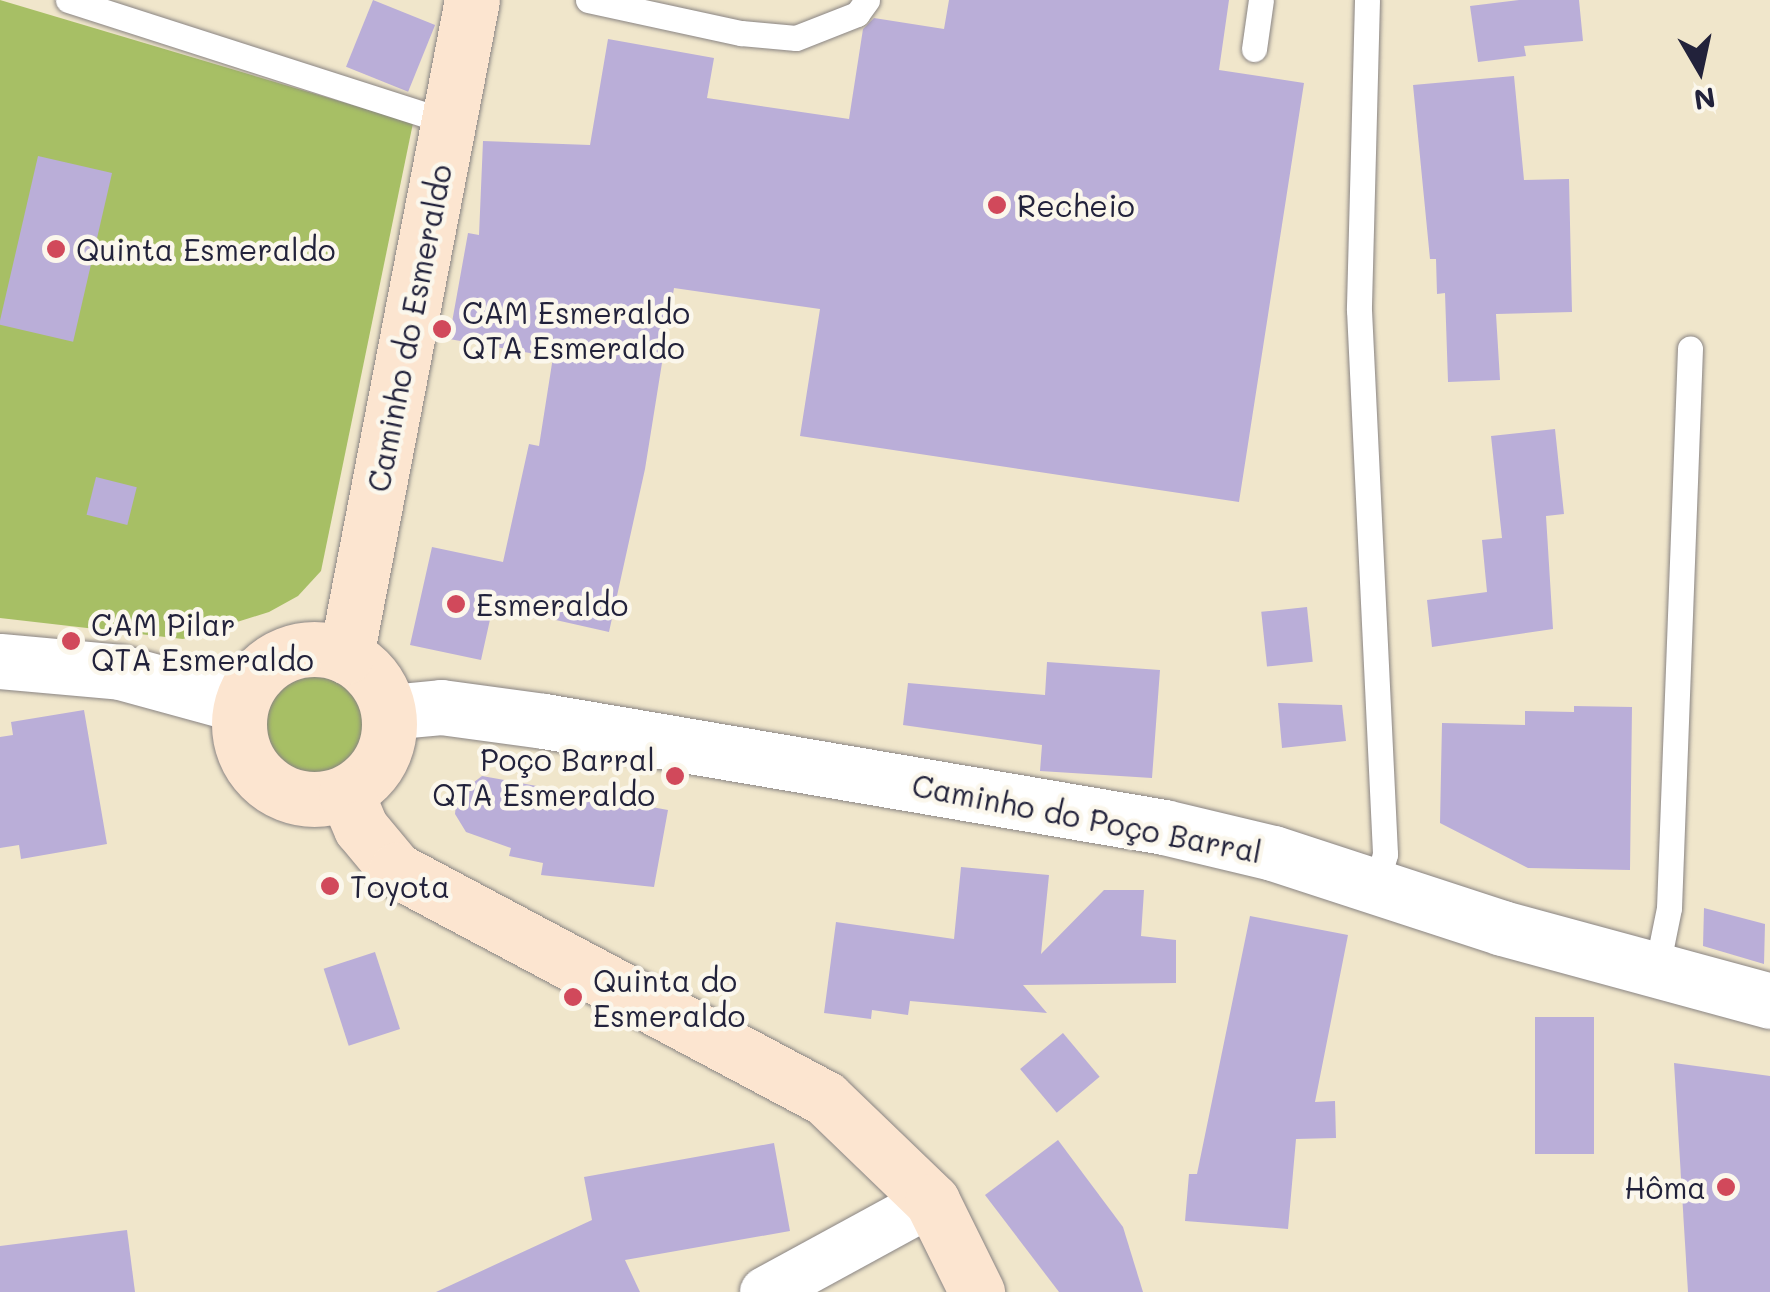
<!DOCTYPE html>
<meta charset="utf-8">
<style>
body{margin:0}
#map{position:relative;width:1770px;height:1292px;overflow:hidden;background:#f0e6cb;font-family:Mali,sans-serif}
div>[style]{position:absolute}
.green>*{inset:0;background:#a7bf65}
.round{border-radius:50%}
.building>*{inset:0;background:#baaed8;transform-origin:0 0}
.roads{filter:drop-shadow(0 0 2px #898483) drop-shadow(0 0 2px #898483)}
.service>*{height:25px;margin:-12.5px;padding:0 12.5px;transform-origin:12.5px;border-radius:12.5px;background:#fff}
.minor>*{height:50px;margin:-25px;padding:0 25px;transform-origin:25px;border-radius:25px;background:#fff}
.tertiary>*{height:55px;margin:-27.5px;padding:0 27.5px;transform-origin:27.5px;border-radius:27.5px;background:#fff}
.secondary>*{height:55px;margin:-27.5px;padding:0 27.5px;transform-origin:27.5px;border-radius:27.5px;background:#fce5d0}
.secondary>.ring{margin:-27.5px;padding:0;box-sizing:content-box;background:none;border:55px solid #fce5d0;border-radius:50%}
.dots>*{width:28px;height:28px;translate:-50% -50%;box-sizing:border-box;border:5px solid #fbf7ec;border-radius:50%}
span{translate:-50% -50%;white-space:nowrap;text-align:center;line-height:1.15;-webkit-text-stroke:9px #fbf7ec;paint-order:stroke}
.poi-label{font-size:30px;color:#22223b}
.left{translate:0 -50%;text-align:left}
.right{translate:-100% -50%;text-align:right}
.street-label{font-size:30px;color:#22223b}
.north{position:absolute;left:1650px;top:20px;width:100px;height:100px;-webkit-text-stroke:8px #fbf7ec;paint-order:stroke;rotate:171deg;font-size:28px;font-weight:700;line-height:40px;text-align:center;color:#22223b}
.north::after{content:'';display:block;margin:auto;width:35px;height:45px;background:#22223b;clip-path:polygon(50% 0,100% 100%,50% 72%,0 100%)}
</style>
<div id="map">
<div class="green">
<div style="clip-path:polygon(0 0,413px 123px,321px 571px,298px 596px,269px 612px,183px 639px,0 618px)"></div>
<div class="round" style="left:265px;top:677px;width:100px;height:100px"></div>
</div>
<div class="building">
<div style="left:373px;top:0;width:67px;height:72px;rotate:22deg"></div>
<div style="clip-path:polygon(949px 0,1229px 0,1219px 70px,1304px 83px,1239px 502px,800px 436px,820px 309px,674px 288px,645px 469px,609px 632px,493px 606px,481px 660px,410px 645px,432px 547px,503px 562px,529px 444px,539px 446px,553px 357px,449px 339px,468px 233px,479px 235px,483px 141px,590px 145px,608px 39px,714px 58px,707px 98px,849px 119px,863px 29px,874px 18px,944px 29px)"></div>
<div style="clip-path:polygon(1519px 0,1579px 0,1583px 41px,1524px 46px,1526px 56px,1478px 62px,1470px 6px)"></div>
<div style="clip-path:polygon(1514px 76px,1524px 180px,1569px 179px,1572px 312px,1496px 314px,1500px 380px,1448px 382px,1445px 293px,1437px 294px,1436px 259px,1430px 259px,1413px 85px)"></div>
<div style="left:38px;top:156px;width:76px;height:173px;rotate:13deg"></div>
<div style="clip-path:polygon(1555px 429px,1564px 514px,1546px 516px,1553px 629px,1432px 647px,1427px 600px,1487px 592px,1482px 540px,1502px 538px,1491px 436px)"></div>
<div style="left:96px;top:477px;width:42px;height:39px;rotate:14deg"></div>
<div style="left:1307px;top:607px;width:55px;height:46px;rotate:84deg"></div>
<div style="clip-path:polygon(1047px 662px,1160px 670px,1152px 778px,1040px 771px,1042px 745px,903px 725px,908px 683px,1045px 695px)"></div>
<div style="clip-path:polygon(1278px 703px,1342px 705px,1346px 741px,1282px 748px)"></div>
<div style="clip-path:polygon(1574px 706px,1632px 707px,1630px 870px,1528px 868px,1440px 823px,1442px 723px,1525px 725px,1525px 711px,1574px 712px)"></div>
<div style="clip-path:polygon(84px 710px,107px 844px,21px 859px,19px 845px,0 848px,0 737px,13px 735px,11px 722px)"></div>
<div style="clip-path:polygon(482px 776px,668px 810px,654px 887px,541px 875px,543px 863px,509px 856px,511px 848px,466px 832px,455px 814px,457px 795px)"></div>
<div style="clip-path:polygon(961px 867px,1049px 875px,1041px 954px,1104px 890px,1144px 890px,1141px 936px,1176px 940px,1176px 983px,1023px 985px,1047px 1013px,910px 1001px,908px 1015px,872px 1010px,871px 1019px,824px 1013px,836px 922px,954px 939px)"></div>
<div style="clip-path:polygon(1704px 908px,1765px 924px,1764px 964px,1703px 946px)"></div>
<div style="clip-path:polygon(1250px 916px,1348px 935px,1315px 1102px,1335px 1101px,1336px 1138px,1296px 1139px,1288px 1229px,1185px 1221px,1189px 1174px,1197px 1174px)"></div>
<div style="left:375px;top:952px;width:81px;height:54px;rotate:72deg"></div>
<div style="left:1535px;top:1017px;width:59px;height:137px"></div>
<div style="left:1063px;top:1033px;width:57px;height:56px;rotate:50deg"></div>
<div style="clip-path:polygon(1674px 1063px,1770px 1076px,1770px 1292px,1688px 1292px)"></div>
<div style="clip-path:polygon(1058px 1140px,1123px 1227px,1143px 1292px,1059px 1292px,985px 1195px)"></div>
<div style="clip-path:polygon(774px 1143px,790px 1231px,625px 1260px,640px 1292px,436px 1292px,592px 1220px,584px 1177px)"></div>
<div style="clip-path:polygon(127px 1230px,135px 1292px,0 1292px,0 1246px)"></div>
</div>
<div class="roads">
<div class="service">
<div style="left:68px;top:0;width:400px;rotate:17.8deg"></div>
<div style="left:588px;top:0;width:157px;rotate:12.2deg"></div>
<div style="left:741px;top:33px;width:55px;rotate:5.2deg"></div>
<div style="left:796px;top:38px;width:66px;rotate:-21.5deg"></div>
<div style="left:857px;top:14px;width:17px;rotate:-54deg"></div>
<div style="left:1367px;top:0;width:310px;rotate:91.5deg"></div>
<div style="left:1359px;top:310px;width:545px;rotate:87.26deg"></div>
<div style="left:1385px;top:854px;width:34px;rotate:105deg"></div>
<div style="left:1254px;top:49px;width:49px;rotate:-81.9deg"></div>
<div style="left:1656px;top:972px;width:65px;rotate:-78.5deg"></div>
<div style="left:1669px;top:908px;width:560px;rotate:-87.85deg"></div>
</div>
<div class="minor">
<div style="left:765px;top:1292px;width:190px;rotate:-28.6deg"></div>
</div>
<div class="tertiary">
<div style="left:0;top:661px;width:121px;rotate:5.2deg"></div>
<div style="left:120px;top:672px;width:125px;rotate:15.3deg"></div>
<div style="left:389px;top:712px;width:52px;rotate:-5.5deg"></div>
<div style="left:441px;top:707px;width:104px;rotate:7.7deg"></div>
<div style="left:544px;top:721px;width:629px;rotate:9.7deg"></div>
<div style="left:1164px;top:827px;width:112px;rotate:13.4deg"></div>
<div style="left:1273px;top:853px;width:241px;rotate:18.1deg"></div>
<div style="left:1502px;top:928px;width:278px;rotate:15.2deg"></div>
</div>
<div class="secondary">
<div class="ring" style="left:239px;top:649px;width:95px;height:95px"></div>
<div style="left:346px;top:656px;width:668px;rotate:-79.13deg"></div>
<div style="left:346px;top:793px;width:38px;rotate:67deg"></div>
<div style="left:361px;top:828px;width:55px;rotate:50.2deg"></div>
<div style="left:396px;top:870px;width:486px;rotate:28deg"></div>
<div style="left:825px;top:1098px;width:149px;rotate:43.9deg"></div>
<div style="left:932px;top:1201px;width:102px;rotate:63.7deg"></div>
</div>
</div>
<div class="dots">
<div style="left:997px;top:205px;background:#d1495b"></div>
<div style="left:56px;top:249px;background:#d1495b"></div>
<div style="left:442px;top:329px;background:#d1495b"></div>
<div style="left:456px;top:604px;background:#d1495b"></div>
<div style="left:71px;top:641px;background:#d1495b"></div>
<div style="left:675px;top:776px;background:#d1495b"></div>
<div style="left:330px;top:886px;background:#d1495b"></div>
<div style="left:573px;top:997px;background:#d1495b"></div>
<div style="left:1726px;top:1187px;background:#d1495b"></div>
</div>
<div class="poi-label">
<span class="left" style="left:1017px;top:205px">Recheio</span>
<span class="left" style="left:76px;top:249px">Quinta Esmeraldo</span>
<span class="left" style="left:462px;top:329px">CAM Esmeraldo<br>QTA Esmeraldo</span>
<span class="left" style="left:476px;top:604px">Esmeraldo</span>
<span class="left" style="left:91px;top:641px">CAM Pilar<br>QTA Esmeraldo</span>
<span class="right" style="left:655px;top:776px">Poço Barral<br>QTA Esmeraldo</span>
<span class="left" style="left:350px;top:886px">Toyota</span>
<span class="left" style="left:593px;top:997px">Quinta do<br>Esmeraldo</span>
<span class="right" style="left:1706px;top:1187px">Hôma</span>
</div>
<div class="street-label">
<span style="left:409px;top:328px;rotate:-79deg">Caminho do Esmeraldo</span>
<span style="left:1087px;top:818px;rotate:11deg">Caminho do Poço Barral</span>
</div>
<div class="north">N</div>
</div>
